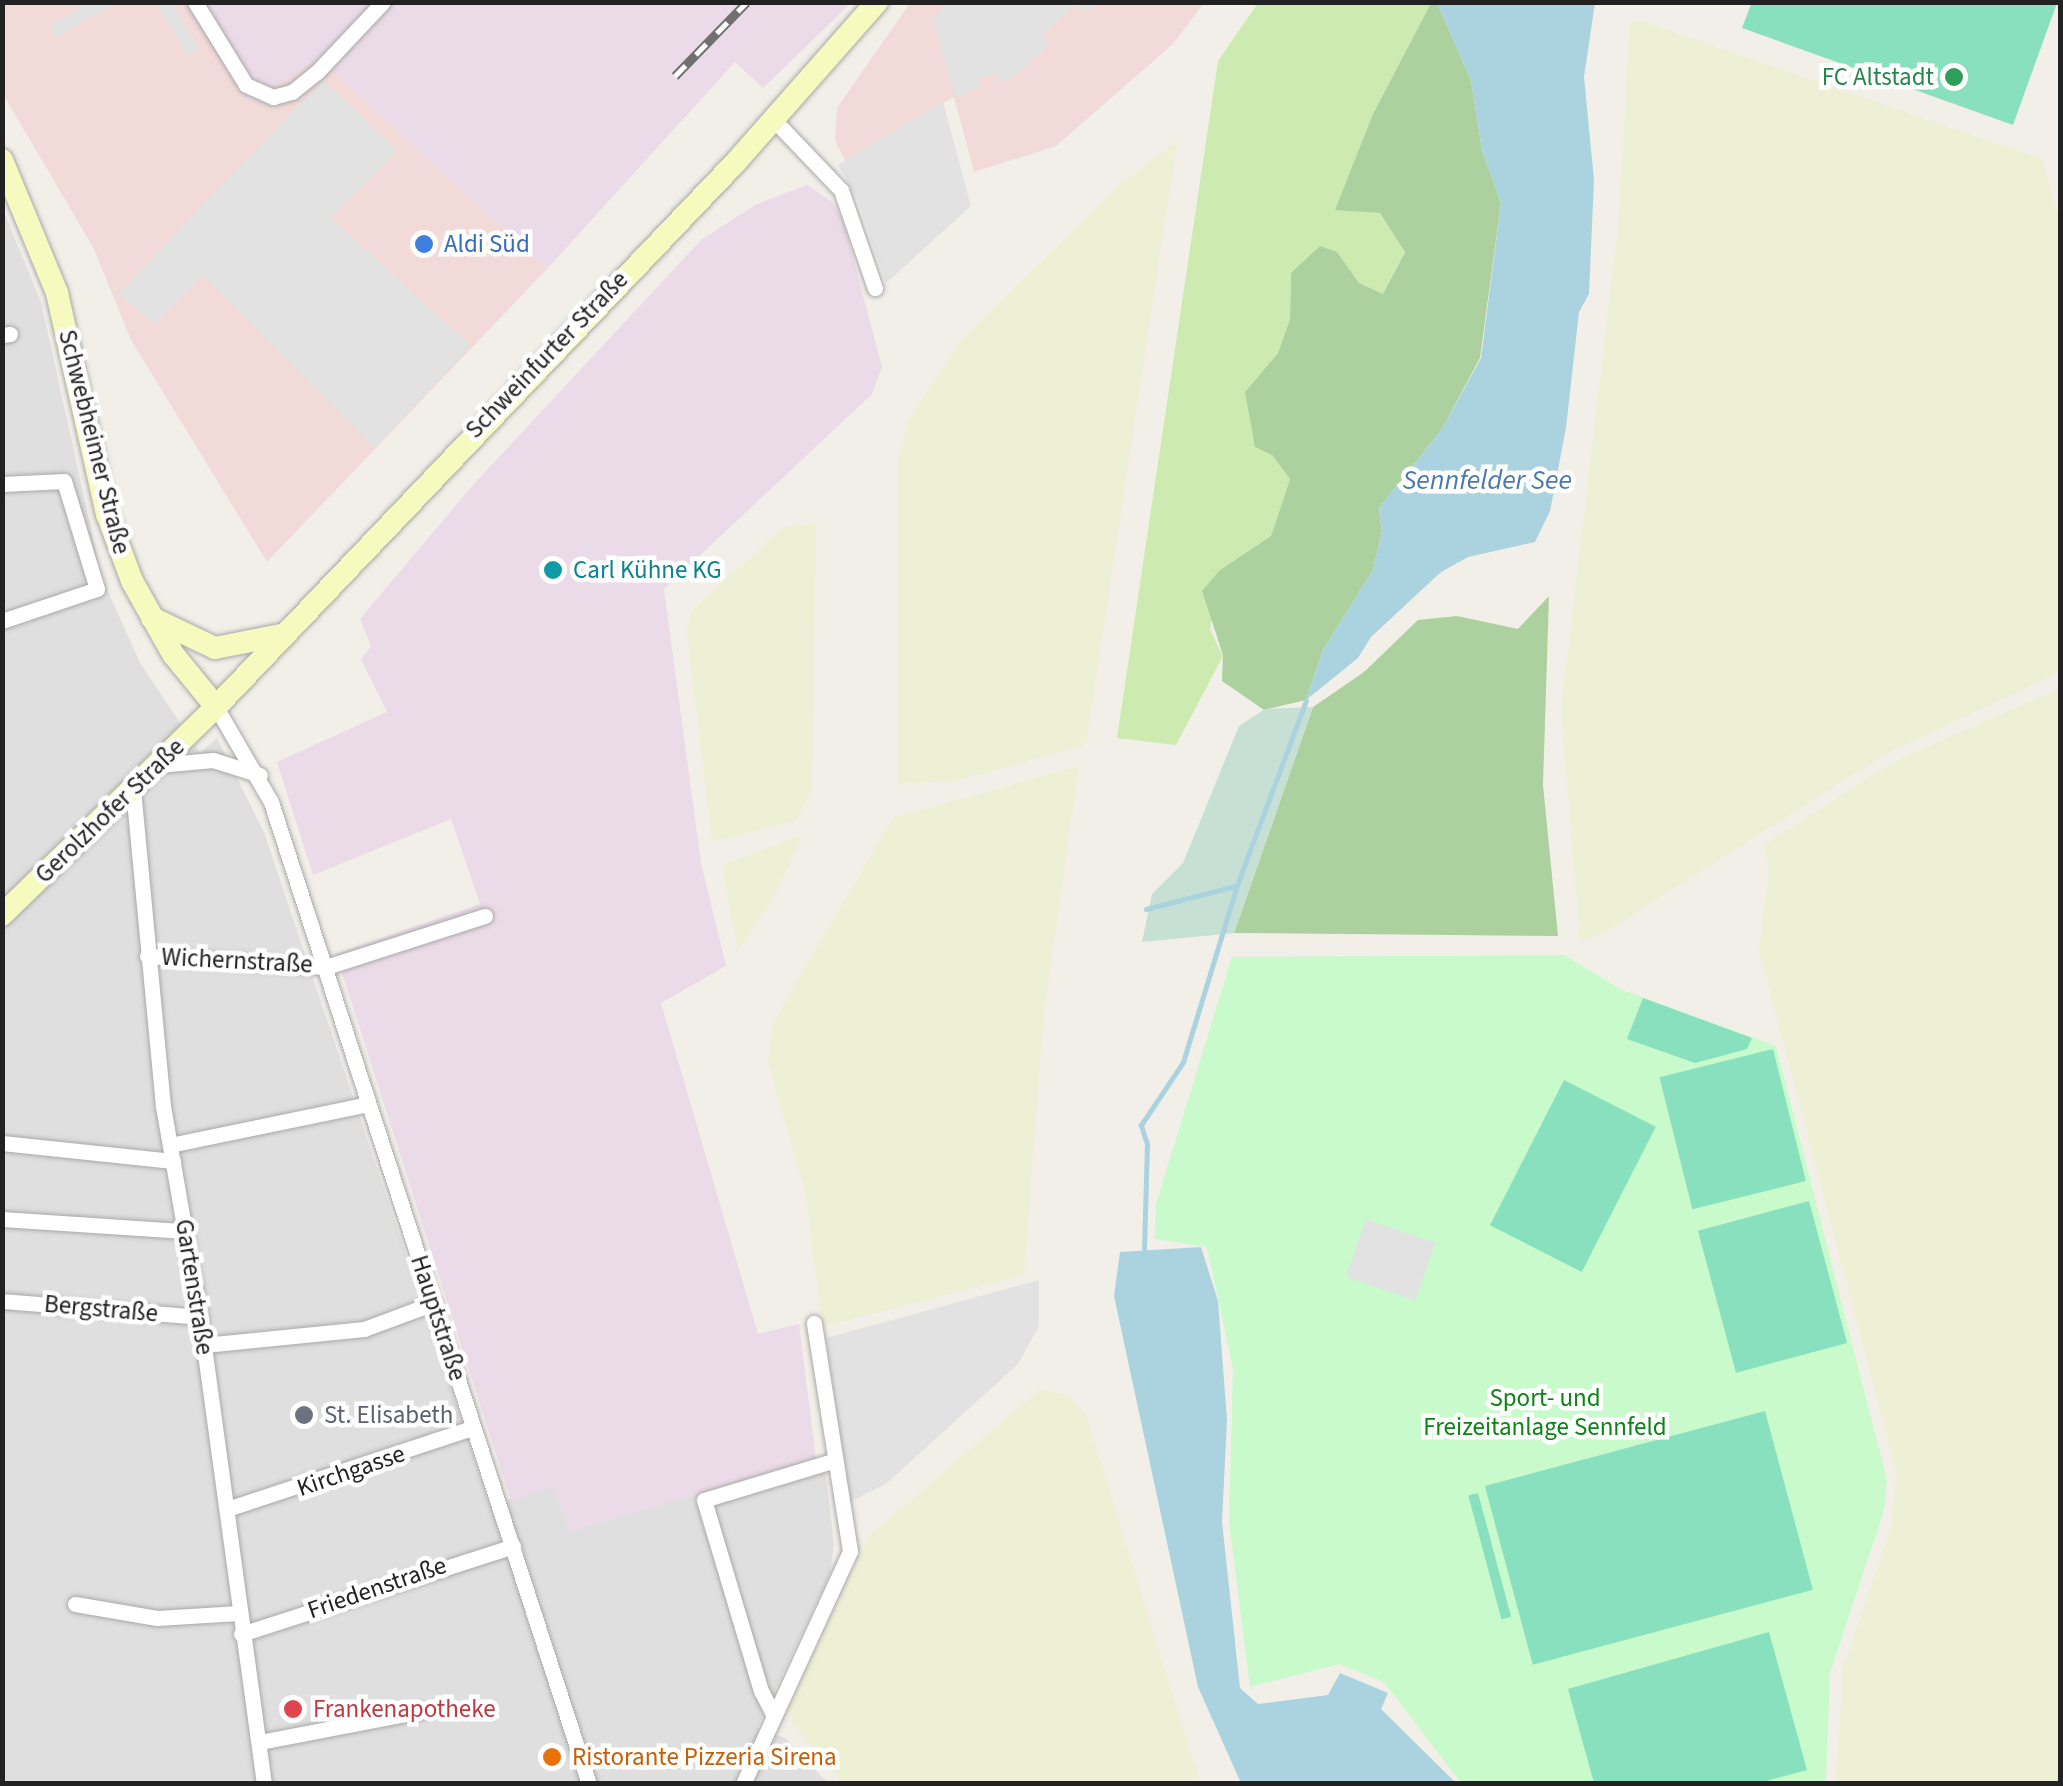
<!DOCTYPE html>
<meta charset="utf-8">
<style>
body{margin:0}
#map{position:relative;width:2063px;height:1786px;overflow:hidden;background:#f2efe9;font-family:"Source Sans 3",sans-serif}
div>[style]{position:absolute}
.residential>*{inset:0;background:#e0dfdf}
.commercial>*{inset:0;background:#f2dad9}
.industrial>*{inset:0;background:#ebdbe8}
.farmland>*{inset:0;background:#eef0d5}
.grass>*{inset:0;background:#cdebb0}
.forest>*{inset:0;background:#add19e}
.wetland>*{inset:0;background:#c6e0d4}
.park>*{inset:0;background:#c8facc}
.pitch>*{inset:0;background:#88e0be;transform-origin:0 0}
.parking>*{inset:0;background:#e2e2e2;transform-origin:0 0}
.water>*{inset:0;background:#aad3df}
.stream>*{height:5px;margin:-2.5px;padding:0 2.5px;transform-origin:2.5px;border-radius:2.5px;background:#aad3df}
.roads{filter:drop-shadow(0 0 2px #a9a9a9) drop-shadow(0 0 2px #a9a9a9)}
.minor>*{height:15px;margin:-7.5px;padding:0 7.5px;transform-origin:7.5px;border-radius:7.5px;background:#fff}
.secondary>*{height:22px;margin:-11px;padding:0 11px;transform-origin:11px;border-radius:11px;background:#f7fabf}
.rail>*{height:9px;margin-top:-4.5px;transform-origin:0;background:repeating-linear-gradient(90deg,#fff 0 15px,#707070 0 30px);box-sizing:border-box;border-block:2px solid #707070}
.dots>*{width:28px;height:28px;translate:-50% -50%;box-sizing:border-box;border:5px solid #fff;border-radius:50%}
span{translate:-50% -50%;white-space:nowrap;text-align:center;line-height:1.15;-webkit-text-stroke:9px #fff;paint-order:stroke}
.leisure-label{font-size:25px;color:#27864d}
.right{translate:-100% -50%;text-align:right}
.shop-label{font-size:25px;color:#366cbe}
.left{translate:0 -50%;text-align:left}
.street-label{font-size:25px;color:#222}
.culture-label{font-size:25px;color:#0d838f}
.park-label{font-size:25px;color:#0c8416}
.worship-label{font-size:25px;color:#5b616d}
.health-label{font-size:25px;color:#be3a42}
.food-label{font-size:25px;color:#c56008}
.water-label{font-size:28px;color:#4a7aab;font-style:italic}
.frame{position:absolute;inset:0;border:5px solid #222;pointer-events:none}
</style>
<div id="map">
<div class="residential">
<div style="clip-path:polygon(2px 207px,41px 302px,102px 578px,140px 663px,200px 753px,217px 738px,264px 832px,490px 1505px,553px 1487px,571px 1531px,816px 1459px,826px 1475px,834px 1544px,830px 1574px,757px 1728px,785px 1738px,828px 1783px,3px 1783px)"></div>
</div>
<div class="commercial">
<div style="clip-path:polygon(2px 3px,189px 3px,320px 58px,547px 269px,267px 562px,131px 340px,94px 249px,3px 94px)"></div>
<div style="clip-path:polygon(910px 3px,1204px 3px,1173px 44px,1056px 146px,974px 172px,954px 97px,845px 161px,835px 140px,837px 108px)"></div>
</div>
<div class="industrial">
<div style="clip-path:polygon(189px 3px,851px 3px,763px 88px,735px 62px,547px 269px,320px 59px,248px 102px)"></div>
<div style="clip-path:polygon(807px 185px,832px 202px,843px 220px,882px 367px,872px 394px,664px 589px,701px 863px,726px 966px,661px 1003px,758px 1334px,799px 1324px,816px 1459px,570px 1532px,553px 1487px,511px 1501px,336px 954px,480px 904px,451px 819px,313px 875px,277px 762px,387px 712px,361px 659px,371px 646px,360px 619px,473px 485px,701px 240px,755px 205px)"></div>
</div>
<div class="farmland">
<div style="clip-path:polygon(1639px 20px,2042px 159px,2060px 222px,2060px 672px,1886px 754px,1601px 935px,1580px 940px,1561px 710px,1619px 218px,1630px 23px)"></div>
<div style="clip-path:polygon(1177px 141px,1086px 745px,956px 781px,898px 784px,897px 464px,909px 420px,960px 342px,1121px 183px)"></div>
<div style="clip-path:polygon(816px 523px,812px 790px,796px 821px,712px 842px,687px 631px,691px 611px,782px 528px)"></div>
<div style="clip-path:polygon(2060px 688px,2060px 1783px,1836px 1783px,1843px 1668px,1892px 1524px,1896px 1471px,1759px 950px,1769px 873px,1764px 845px,1895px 761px)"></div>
<div style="clip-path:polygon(1079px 766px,1044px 1012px,1024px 1275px,822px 1327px,806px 1195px,768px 1062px,772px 1024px,893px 818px)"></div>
<div style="clip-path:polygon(802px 835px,773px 899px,738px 951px,722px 865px)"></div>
<div style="clip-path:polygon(1039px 1390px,1068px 1395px,1086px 1415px,1200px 1783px,843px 1783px,793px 1725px,788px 1710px,870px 1535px)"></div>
</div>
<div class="grass">
<div style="clip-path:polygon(1258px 3px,1431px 3px,1373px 114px,1336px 209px,1380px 213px,1405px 251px,1383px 294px,1359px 283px,1337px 252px,1291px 273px,1290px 319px,1278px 353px,1245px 392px,1272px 455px,1290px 479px,1271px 536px,1220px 570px,1210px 630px,1223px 656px,1176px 745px,1117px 738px,1218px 61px)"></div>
</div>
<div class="forest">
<div style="clip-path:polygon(1431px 3px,1437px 3px,1471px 80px,1482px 150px,1501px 203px,1480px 358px,1442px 429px,1379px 508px,1382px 531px,1373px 570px,1323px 650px,1306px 700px,1264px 710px,1222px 681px,1223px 655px,1202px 591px,1220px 570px,1271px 536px,1290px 479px,1272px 455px,1255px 447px,1245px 392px,1278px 353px,1290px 319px,1291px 273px,1320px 246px,1337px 252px,1359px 283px,1383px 294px,1405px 252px,1380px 213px,1335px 210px,1373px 114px)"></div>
<div style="clip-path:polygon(1549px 596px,1543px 785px,1558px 936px,1234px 933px,1313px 707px,1364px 672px,1418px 620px,1457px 616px,1518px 629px)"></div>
</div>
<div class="wetland">
<div style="clip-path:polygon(1313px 707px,1234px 933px,1142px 942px,1152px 894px,1183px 863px,1239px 726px,1265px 709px)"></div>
</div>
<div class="park">
<div style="clip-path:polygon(1564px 955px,1620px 989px,1776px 1046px,1887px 1480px,1884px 1510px,1830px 1673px,1826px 1783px,1461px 1783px,1384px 1682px,1339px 1664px,1250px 1687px,1229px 1521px,1233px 1368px,1207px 1247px,1155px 1239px,1156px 1204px,1232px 957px)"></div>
</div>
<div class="pitch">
<div style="clip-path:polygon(1752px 2px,2057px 2px,2057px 3px,2013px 125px,1742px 28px)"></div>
<div style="clip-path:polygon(1643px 998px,1752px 1038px,1747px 1049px,1695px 1063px,1627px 1039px)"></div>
<div style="left:1773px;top:1049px;width:136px;height:117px;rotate:76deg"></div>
<div style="left:1564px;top:1080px;width:103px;height:163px;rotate:27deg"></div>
<div style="left:1809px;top:1201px;width:147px;height:115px;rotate:75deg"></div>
<div style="left:1765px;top:1411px;width:185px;height:290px;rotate:75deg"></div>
<div style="left:1478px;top:1493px;width:128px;height:10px;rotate:75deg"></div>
<div style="clip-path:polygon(1769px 1632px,1807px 1770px,1759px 1783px,1594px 1783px,1568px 1689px)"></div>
</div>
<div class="parking">
<div style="clip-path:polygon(90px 2px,117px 3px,56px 38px,49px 26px)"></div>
<div style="clip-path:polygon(156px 3px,172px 3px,200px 49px,188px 56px)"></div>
<div style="clip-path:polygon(947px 3px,947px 2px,1099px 3px,1086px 13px,1077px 5px,1042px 35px,1050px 45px,1011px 78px,1000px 82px,997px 73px,978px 79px,980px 88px,955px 97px,933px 19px)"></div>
<div style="clip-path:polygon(323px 80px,397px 150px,331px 218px,471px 346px,374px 448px,203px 276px,155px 324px,118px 294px)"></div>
<div style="clip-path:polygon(943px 102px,971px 206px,886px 283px,858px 200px,838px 165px)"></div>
<div style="left:1366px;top:1219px;width:73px;height:61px;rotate:19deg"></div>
<div style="clip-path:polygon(1039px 1280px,1039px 1326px,1018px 1364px,887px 1483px,850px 1502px,826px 1338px)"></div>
</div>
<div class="water">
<div style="clip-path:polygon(1437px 3px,1595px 3px,1584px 77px,1594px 180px,1589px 294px,1579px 312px,1566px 428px,1550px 511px,1535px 542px,1468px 557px,1441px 572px,1371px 637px,1358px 658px,1306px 700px,1323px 650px,1373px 570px,1382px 531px,1379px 508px,1442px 429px,1481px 358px,1501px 203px,1482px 150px,1471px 80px)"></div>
<div style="clip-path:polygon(1201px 1247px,1218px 1301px,1227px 1420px,1222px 1522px,1240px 1688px,1258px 1704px,1328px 1695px,1340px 1673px,1388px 1693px,1381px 1709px,1456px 1783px,1241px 1783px,1198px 1687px,1114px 1296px,1120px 1252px)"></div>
</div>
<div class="stream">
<div style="left:1146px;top:909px;width:92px;rotate:-14.5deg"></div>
<div style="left:1144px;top:1250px;width:106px;rotate:-88.4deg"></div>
<div style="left:1147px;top:1144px;width:20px;rotate:-108deg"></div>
<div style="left:1141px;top:1125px;width:76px;rotate:-56.3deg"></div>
<div style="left:1183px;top:1062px;width:185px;rotate:-73deg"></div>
<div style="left:1237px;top:885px;width:197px;rotate:-69.5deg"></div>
</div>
<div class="roads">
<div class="minor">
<div style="left:195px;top:2px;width:97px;rotate:58.4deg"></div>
<div style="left:246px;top:85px;width:30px;rotate:24deg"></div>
<div style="left:273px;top:97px;width:20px;rotate:-15deg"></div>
<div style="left:292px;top:92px;width:32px;rotate:-39deg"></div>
<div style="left:317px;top:72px;width:96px;rotate:-46.7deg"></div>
<div style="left:774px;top:120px;width:97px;rotate:46.3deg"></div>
<div style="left:841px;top:190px;width:104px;rotate:70.9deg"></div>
<div style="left:2px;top:335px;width:8px;rotate:-7deg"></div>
<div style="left:2px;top:484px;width:62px;rotate:-2.8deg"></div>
<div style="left:64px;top:481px;width:113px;rotate:73deg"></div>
<div style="left:97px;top:589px;width:100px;rotate:161.4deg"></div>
<div style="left:216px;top:707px;width:110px;rotate:59.9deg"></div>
<div style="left:271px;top:802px;width:1032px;rotate:72.06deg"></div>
<div style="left:158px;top:765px;width:55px;rotate:-5.2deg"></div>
<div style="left:213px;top:760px;width:49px;rotate:17.7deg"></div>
<div style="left:133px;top:789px;width:318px;rotate:84.6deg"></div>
<div style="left:163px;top:1106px;width:214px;rotate:80.1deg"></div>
<div style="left:200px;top:1317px;width:471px;rotate:82.2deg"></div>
<div style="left:147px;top:956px;width:179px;rotate:3.5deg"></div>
<div style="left:326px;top:967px;width:167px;rotate:-17.8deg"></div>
<div style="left:2px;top:1143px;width:172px;rotate:6deg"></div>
<div style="left:170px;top:1145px;width:202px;rotate:-11.7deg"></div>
<div style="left:2px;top:1219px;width:183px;rotate:3.8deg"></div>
<div style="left:2px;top:1301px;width:199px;rotate:4.6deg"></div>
<div style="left:204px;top:1345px;width:161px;rotate:-5.7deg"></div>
<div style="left:364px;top:1329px;width:75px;rotate:-20.4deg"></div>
<div style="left:227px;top:1509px;width:258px;rotate:-18.3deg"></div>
<div style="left:75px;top:1604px;width:83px;rotate:9.7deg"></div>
<div style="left:157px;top:1618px;width:82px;rotate:-3.5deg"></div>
<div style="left:241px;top:1634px;width:286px;rotate:-17.9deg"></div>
<div style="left:774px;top:1716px;width:28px;rotate:-117deg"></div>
<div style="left:761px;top:1691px;width:199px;rotate:-106.6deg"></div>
<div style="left:704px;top:1500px;width:134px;rotate:-16.9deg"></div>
<div style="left:260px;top:1742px;width:164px;rotate:-10.9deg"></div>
<div style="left:743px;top:1784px;width:256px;rotate:-65.3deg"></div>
<div style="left:850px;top:1551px;width:231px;rotate:-99deg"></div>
</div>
<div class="secondary">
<div style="left:2px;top:160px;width:144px;rotate:67.5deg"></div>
<div style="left:57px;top:293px;width:227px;rotate:77.3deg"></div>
<div style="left:107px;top:514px;width:72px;rotate:69.5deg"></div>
<div style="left:132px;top:581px;width:84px;rotate:60.7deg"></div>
<div style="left:173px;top:654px;width:68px;rotate:50.9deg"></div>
<div style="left:152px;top:618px;width:70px;rotate:25.5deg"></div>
<div style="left:215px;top:648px;width:67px;rotate:-11.1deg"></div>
<div style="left:2px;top:915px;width:298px;rotate:-44.2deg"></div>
<div style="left:216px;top:707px;width:752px;rotate:-46.35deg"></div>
<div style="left:735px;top:163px;width:215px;rotate:-48.6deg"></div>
</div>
</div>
<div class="rail">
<div style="left:675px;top:76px;width:103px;rotate:-45.8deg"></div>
</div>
<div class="dots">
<div style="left:1954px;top:77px;background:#2e9e5b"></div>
<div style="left:424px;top:244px;background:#3f7fe0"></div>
<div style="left:553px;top:570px;background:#0f9aa8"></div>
<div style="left:304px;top:1415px;background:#6b7280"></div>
<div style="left:293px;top:1709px;background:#e0444e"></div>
<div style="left:552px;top:1757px;background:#e8710a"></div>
</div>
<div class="leisure-label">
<span class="right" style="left:1934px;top:77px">FC Altstadt</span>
</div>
<div class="shop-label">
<span class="left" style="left:444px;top:244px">Aldi Süd</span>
</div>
<div class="street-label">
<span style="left:547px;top:355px;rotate:-46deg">Schweinfurter Straße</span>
<span style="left:94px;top:442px;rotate:76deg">Schwebheimer Straße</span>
<span style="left:110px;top:811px;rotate:-44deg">Gerolzhofer Straße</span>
<span style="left:237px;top:961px;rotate:3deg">Wichernstraße</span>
<span style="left:194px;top:1287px;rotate:81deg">Gartenstraße</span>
<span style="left:101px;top:1309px;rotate:5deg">Bergstraße</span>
<span style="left:438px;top:1318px;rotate:72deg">Hauptstraße</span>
<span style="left:351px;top:1471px;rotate:-19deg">Kirchgasse</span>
<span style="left:377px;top:1588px;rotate:-19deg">Friedenstraße</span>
</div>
<div class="culture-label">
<span class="left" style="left:573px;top:570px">Carl Kühne KG</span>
</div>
<div class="park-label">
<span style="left:1545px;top:1413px">Sport- und<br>Freizeitanlage Sennfeld</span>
</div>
<div class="worship-label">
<span class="left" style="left:324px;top:1415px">St. Elisabeth</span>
</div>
<div class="health-label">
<span class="left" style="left:313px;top:1709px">Frankenapotheke</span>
</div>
<div class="food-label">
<span class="left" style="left:572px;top:1757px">Ristorante Pizzeria Sirena</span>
</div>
<div class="water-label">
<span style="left:1487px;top:480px">Sennfelder See</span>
</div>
<div class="frame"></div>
</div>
